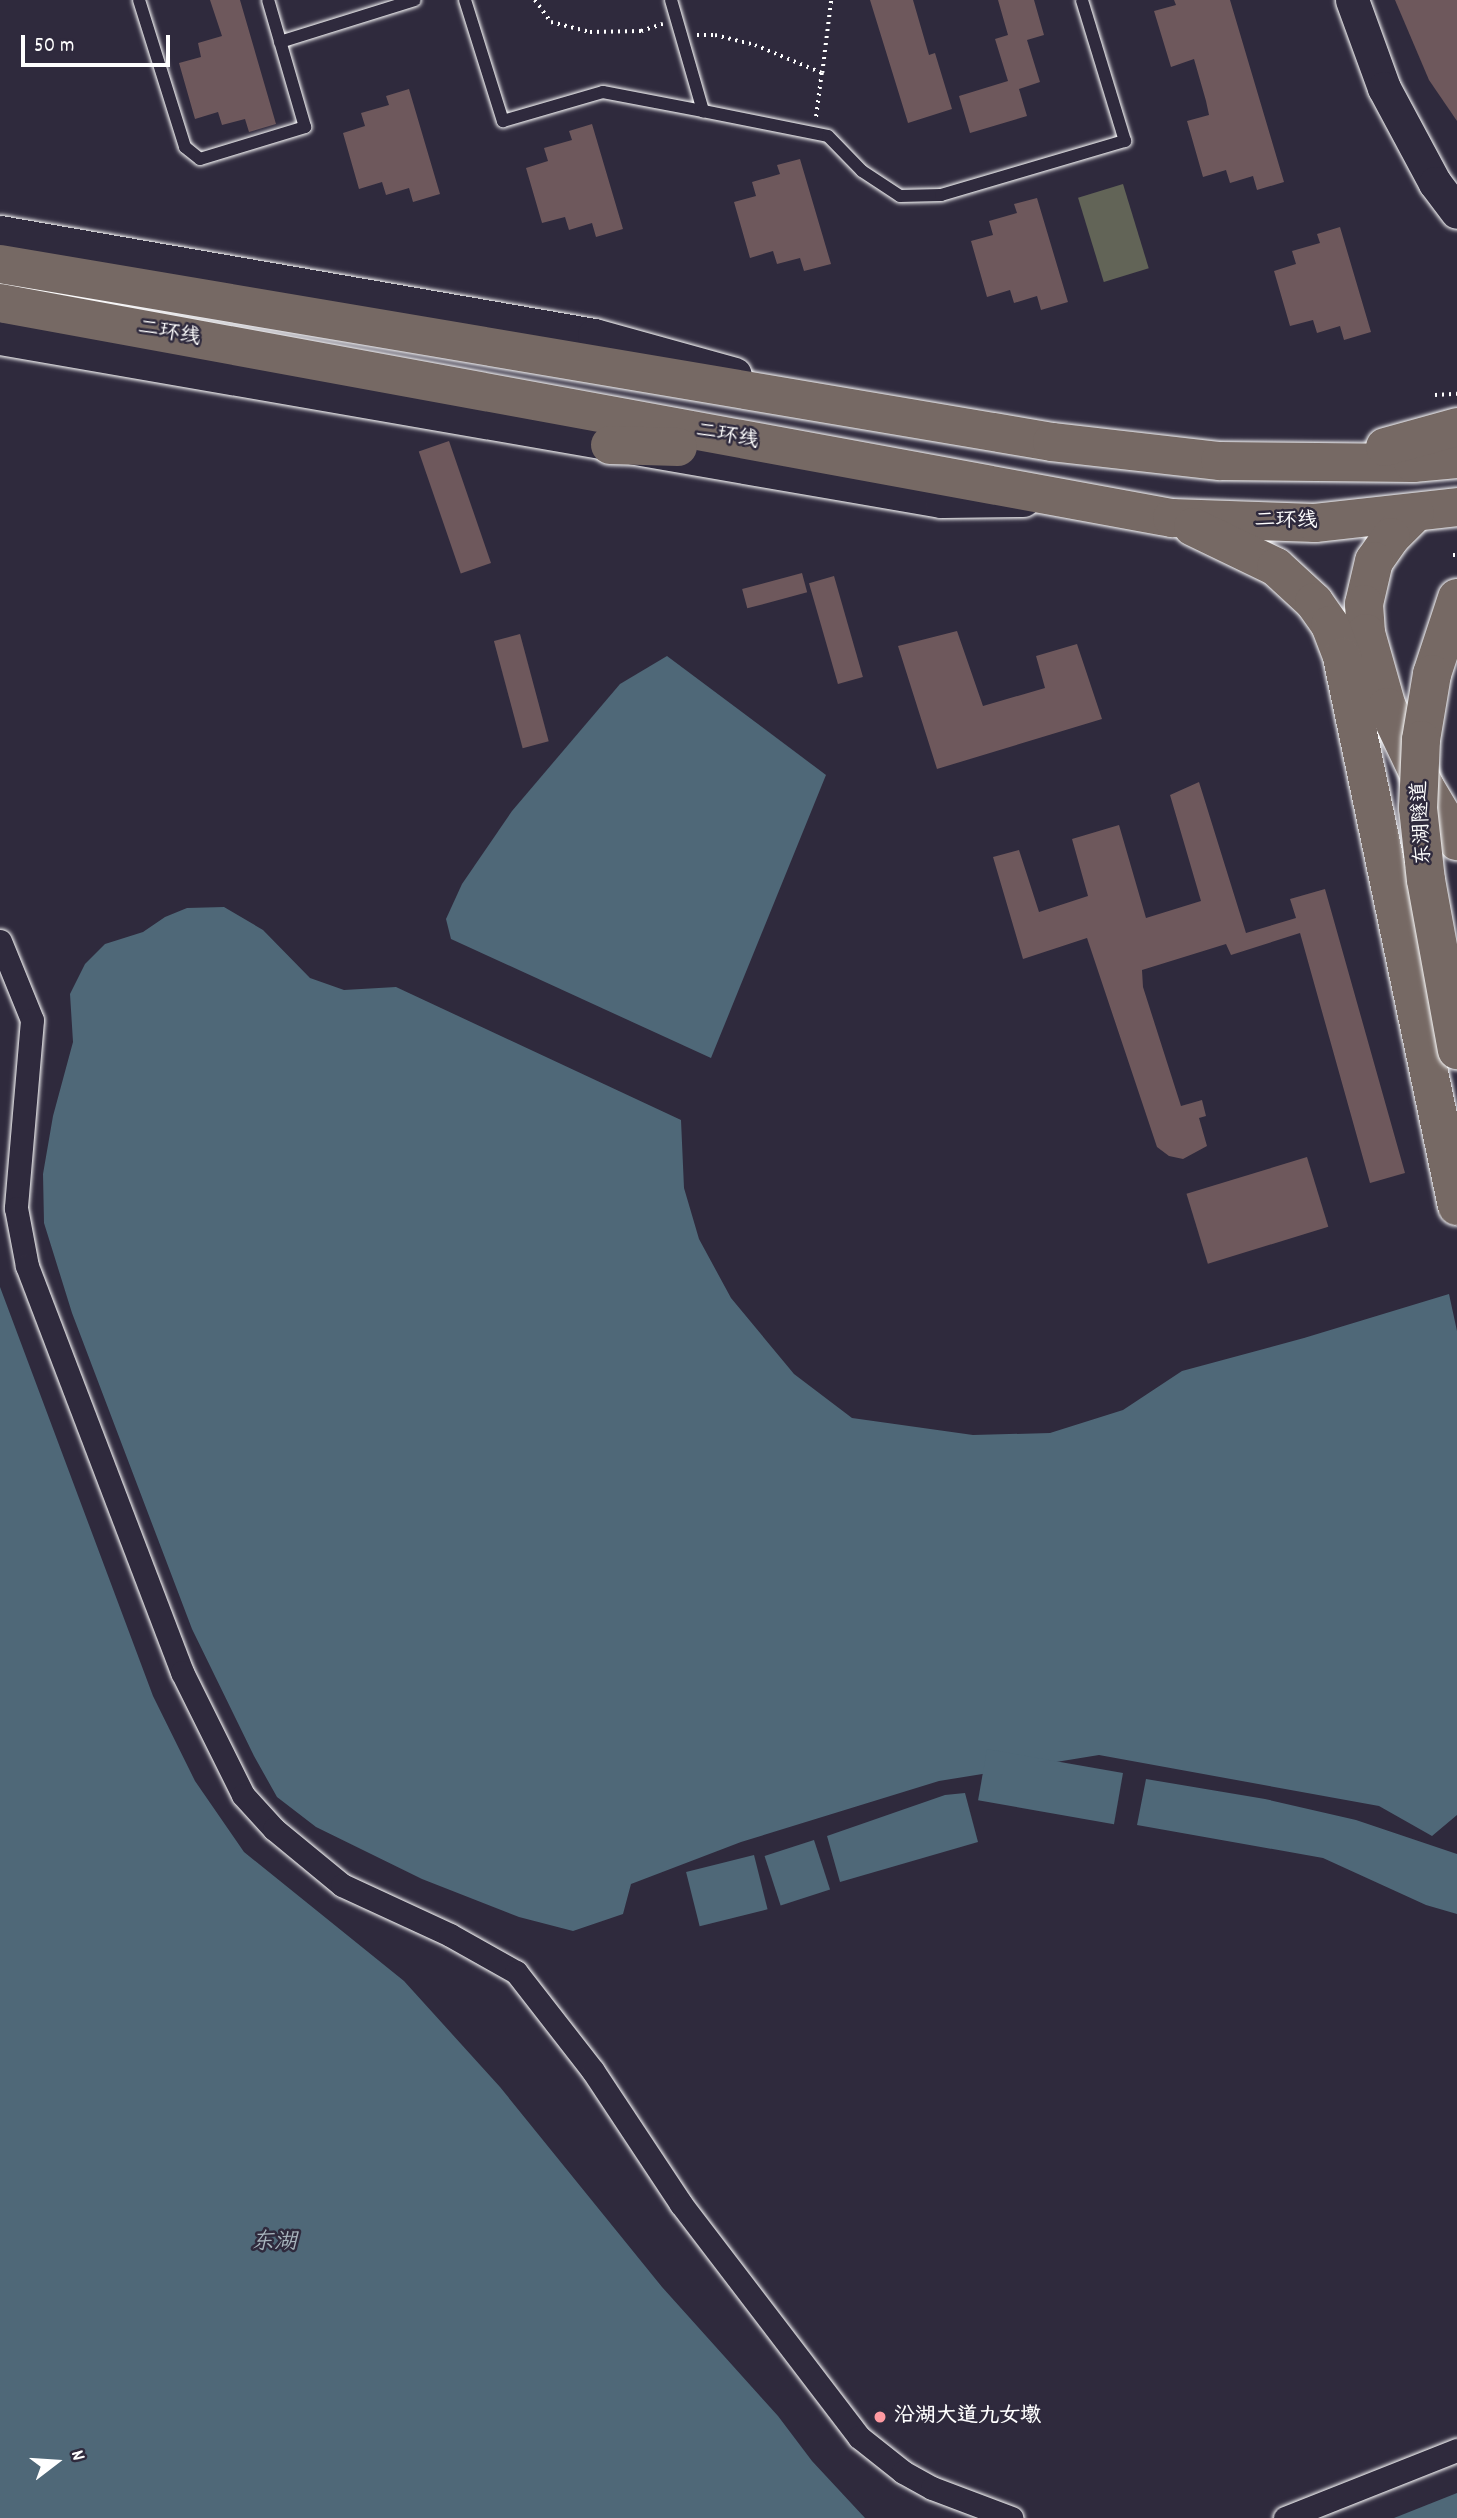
<!DOCTYPE html>
<meta charset="utf-8">
<style>
body{margin:0}
#map{position:relative;width:1457px;height:2518px;overflow:hidden;background:#2f2a3d;font-family:Dekko,"LXGW WenKai TC",sans-serif}
div>[style]{position:absolute}
.green>*{inset:0;background:#626457;transform-origin:0 0}
.water>*{inset:0;background:#4f6878;transform-origin:0 0}
.building>*{inset:0;background:#6e585c;transform-origin:0 0}
.path>*{height:3.5px;margin-top:-1.75px;transform-origin:0;background:repeating-linear-gradient(90deg,#fff 0 2px,transparent 0 7px)}
.roads{filter:drop-shadow(0 0 2px #fff) drop-shadow(0 0 2px #fff)}
.lane>*{height:12px;margin:-6px;padding:0 6px;transform-origin:6px;border-radius:6px;background:#2f2a3d}
.street>*{height:23px;margin:-11.5px;padding:0 11.5px;transform-origin:11.5px;border-radius:11.5px;background:#2f2a3d}
.secondary>*{height:33px;margin:-16.5px;padding:0 16.5px;transform-origin:16.5px;border-radius:16.5px;background:#2f2a3d}
.highway>*{height:38px;margin:-19px;padding:0 19px;transform-origin:19px;border-radius:19px;background:#766964}
.bridges{filter:drop-shadow(0 0 2px #fff) drop-shadow(0 0 2px #fff)}
.highway-bridge>*{height:38px;margin:-19px;padding:0 19px;transform-origin:19px;border-radius:19px;background:#766964}
.dots>*{width:19px;height:19px;translate:-50% -50%;box-sizing:border-box;border:4px solid #2f2a3d;border-radius:50%}
span{translate:-50% -50%;white-space:nowrap;text-align:center;line-height:1.15;-webkit-text-stroke:5px #2f2a3d;paint-order:stroke}
.street-label{font-size:21px;color:#fff}
.poi-label{font-size:21px;color:#fff;font-weight:700}
.left{translate:0 -50%;text-align:left}
.water-label{font-size:23px;color:#a7b4bc;font-style:italic}
.north{position:absolute;left:21px;top:2427px;width:70px;height:70px;-webkit-text-stroke:5px #2f2a3d;paint-order:stroke;rotate:73deg;font-size:19px;font-weight:700;line-height:28px;text-align:center;color:#fff}
.north::after{content:'';display:block;margin:auto;width:24px;height:32px;background:#fff;clip-path:polygon(50% 0,100% 100%,50% 72%,0 100%)}
.scale{position:absolute;left:21px;top:35px;width:149px;height:32px;box-sizing:border-box;border:4px solid #fff;border-top:0;padding-left:9px;font-size:21px;line-height:24px;white-space:nowrap;color:#fff;-webkit-text-stroke:5px #2f2a3d;paint-order:stroke}
</style>
<div id="map">
<div class="green">
<div style="left:1123px;top:184px;width:88px;height:47px;rotate:73deg"></div>
</div>
<div class="water">
<div style="clip-path:polygon(667px 656px,826px 775px,711px 1058px,451px 939px,446px 919px,462px 884px,512px 811px,620px 684px)"></div>
<div style="clip-path:polygon(224px 907px,263px 930px,310px 978px,344px 990px,396px 987px,681px 1120px,684px 1188px,699px 1239px,731px 1298px,794px 1374px,852px 1418px,973px 1435px,1050px 1433px,1123px 1410px,1182px 1371px,1304px 1338px,1449px 1294px,1457px 1331px,1457px 1815px,1432px 1836px,1379px 1806px,1099px 1755px,939px 1781px,741px 1842px,631px 1884px,623px 1914px,573px 1931px,519px 1917px,422px 1879px,316px 1827px,277px 1797px,254px 1756px,192px 1629px,72px 1313px,44px 1223px,43px 1174px,53px 1116px,73px 1042px,70px 994px,85px 964px,105px 944px,143px 932px,165px 917px,187px 908px)"></div>
<div style="clip-path:polygon(0 1287px,153px 1696px,195px 1781px,244px 1852px,404px 1981px,500px 2087px,662px 2287px,778px 2416px,812px 2461px,865px 2518px,0 2518px)"></div>
<div style="left:1123px;top:1773px;width:52px;height:138px;rotate:100deg"></div>
<div style="clip-path:polygon(1146px 1779px,1265px 1799px,1356px 1820px,1457px 1854px,1457px 1914px,1426px 1905px,1323px 1858px,1137px 1825px)"></div>
<div style="clip-path:polygon(965px 1793px,978px 1842px,840px 1882px,827px 1836px,945px 1795px)"></div>
<div style="left:814px;top:1840px;width:52px;height:52px;rotate:72deg"></div>
<div style="left:754px;top:1855px;width:56px;height:70px;rotate:76deg"></div>
<div style="clip-path:polygon(1457px 2493px,1457px 2518px,1394px 2518px)"></div>
</div>
<div class="building">
<div style="clip-path:polygon(210px 0,240px 0,276px 124px,249px 132px,245px 119px,222px 125px,218px 112px,195px 119px,179px 63px,201px 57px,198px 43px,222px 36px)"></div>
<div style="clip-path:polygon(870px 0,913px 0,929px 55px,935px 53px,952px 109px,908px 123px)"></div>
<div style="clip-path:polygon(998px 0,1034px 0,1044px 35px,1027px 40px,1040px 82px,1019px 89px,1027px 116px,970px 133px,959px 96px,1008px 81px,995px 39px,1008px 35px)"></div>
<div style="clip-path:polygon(1174px 0,1230px 0,1284px 182px,1257px 190px,1253px 176px,1230px 183px,1226px 170px,1203px 177px,1187px 121px,1209px 115px,1206px 101px,1194px 59px,1171px 67px,1154px 11px,1176px 5px)"></div>
<div style="clip-path:polygon(1395px 0,1457px 0,1457px 121px,1429px 80px)"></div>
<div style="clip-path:polygon(409px 89px,440px 194px,413px 202px,409px 188px,386px 195px,382px 182px,359px 189px,343px 133px,365px 126px,361px 113px,389px 105px,386px 96px)"></div>
<div style="clip-path:polygon(592px 124px,623px 229px,596px 237px,592px 223px,569px 230px,565px 217px,542px 223px,526px 168px,548px 161px,544px 148px,572px 140px,569px 131px)"></div>
<div style="clip-path:polygon(800px 159px,831px 264px,804px 271px,800px 258px,777px 264px,773px 251px,750px 258px,734px 202px,756px 196px,752px 182px,780px 174px,777px 165px)"></div>
<div style="clip-path:polygon(1037px 198px,1068px 302px,1041px 310px,1037px 296px,1014px 303px,1010px 290px,987px 297px,971px 241px,993px 235px,989px 221px,1017px 213px,1014px 204px)"></div>
<div style="clip-path:polygon(1340px 227px,1371px 332px,1344px 340px,1340px 326px,1317px 333px,1313px 320px,1290px 326px,1274px 271px,1296px 264px,1292px 251px,1320px 243px,1317px 234px)"></div>
<div style="left:449px;top:441px;width:129px;height:32px;rotate:71deg"></div>
<div style="left:802px;top:573px;width:20px;height:62px;rotate:75deg"></div>
<div style="left:834px;top:576px;width:105px;height:26px;rotate:74deg"></div>
<div style="clip-path:polygon(957px 631px,983px 706px,1045px 688px,1036px 656px,1077px 644px,1102px 719px,937px 769px,898px 646px)"></div>
<div style="left:520px;top:634px;width:111px;height:27px;rotate:75deg"></div>
<div style="clip-path:polygon(1199px 782px,1246px 933px,1296px 918px,1290px 899px,1325px 889px,1405px 1173px,1370px 1183px,1300px 933px,1231px 955px,1226px 944px,1142px 970px,1143px 987px,1181px 1106px,1202px 1100px,1206px 1116px,1199px 1118px,1207px 1146px,1183px 1159px,1169px 1156px,1157px 1147px,1087px 938px,1023px 959px,993px 857px,1019px 850px,1039px 912px,1088px 896px,1072px 839px,1119px 825px,1146px 918px,1201px 901px,1170px 795px)"></div>
<div style="left:1307px;top:1157px;width:73px;height:126px;rotate:73deg"></div>
</div>
<div class="path">
<div style="left:535px;top:0;width:27px;rotate:54deg"></div>
<div style="left:551px;top:22px;width:40px;rotate:14.4deg"></div>
<div style="left:590px;top:32px;width:51px;rotate:-1.1deg"></div>
<div style="left:641px;top:31px;width:23px;rotate:-18deg"></div>
<div style="left:697px;top:35px;width:18px"></div>
<div style="left:715px;top:35px;width:41px;rotate:14deg"></div>
<div style="left:755px;top:45px;width:73px;rotate:22.7deg"></div>
<div style="left:822px;top:73px;width:46px;rotate:97.4deg"></div>
<div style="left:822px;top:73px;width:74px;rotate:-83deg"></div>
<div style="left:1435px;top:395px;width:22px;rotate:-3deg"></div>
<div style="left:1453px;top:555px;width:4px"></div>
</div>
<div class="roads">
<div class="lane">
<div style="left:139px;top:0;width:154px;rotate:72.6deg"></div>
<div style="left:185px;top:147px;width:19px;rotate:39deg"></div>
<div style="left:200px;top:159px;width:110px;rotate:-16.9deg"></div>
<div style="left:305px;top:127px;width:132px;rotate:-106.2deg"></div>
<div style="left:465px;top:0;width:127px;rotate:72.6deg"></div>
<div style="left:503px;top:121px;width:104px;rotate:-16.2deg"></div>
<div style="left:603px;top:92px;width:102px;rotate:10.8deg"></div>
<div style="left:671px;top:0;width:116px;rotate:73.9deg"></div>
<div style="left:703px;top:111px;width:127px;rotate:11.3deg"></div>
<div style="left:828px;top:136px;width:49px;rotate:45.8deg"></div>
<div style="left:862px;top:171px;width:45px;rotate:33.3deg"></div>
<div style="left:900px;top:196px;width:41px;rotate:-1.4deg"></div>
<div style="left:941px;top:195px;width:192px;rotate:-16.4deg"></div>
<div style="left:1125px;top:141px;width:147px;rotate:-107deg"></div>
<div style="left:280px;top:42px;width:141px;rotate:-17.3deg"></div>
</div>
<div class="street">
<div style="left:0;top:941px;width:85px;rotate:67.9deg"></div>
<div style="left:32px;top:1020px;width:189px;rotate:94.9deg"></div>
<div style="left:16px;top:1208px;width:59px;rotate:79.3deg"></div>
<div style="left:27px;top:1266px;width:435px;rotate:69.1deg"></div>
<div style="left:182px;top:1672px;width:137px;rotate:63.6deg"></div>
<div style="left:243px;top:1795px;width:46px;rotate:47.6deg"></div>
<div style="left:274px;top:1829px;width:88px;rotate:39.5deg"></div>
<div style="left:342px;top:1885px;width:119px;rotate:24.8deg"></div>
<div style="left:450px;top:1935px;width:76px;rotate:29.3deg"></div>
<div style="left:516px;top:1972px;width:125px;rotate:52.1deg"></div>
<div style="left:593px;top:2071px;width:159px;rotate:56.5deg"></div>
<div style="left:681px;top:2204px;width:293px;rotate:52.6deg"></div>
<div style="left:859px;top:2437px;width:56px;rotate:38.5deg"></div>
<div style="left:903px;top:2472px;width:33px;rotate:29deg"></div>
<div style="left:932px;top:2488px;width:85px;rotate:20.6deg"></div>
<div style="left:1285px;top:2518px;width:185px;rotate:-21.6deg"></div>
</div>
<div class="secondary">
<div style="left:1352px;top:0;width:94px;rotate:70deg"></div>
<div style="left:1384px;top:88px;width:108px;rotate:61.8deg"></div>
<div style="left:1435px;top:183px;width:36px;rotate:53deg"></div>
<div style="left:0;top:232px;width:603px;rotate:9.84deg"></div>
<div style="left:594px;top:335px;width:146px;rotate:15.5deg"></div>
<div style="left:0;top:338px;width:955px;rotate:9.83deg"></div>
<div style="left:941px;top:501px;width:82px;rotate:-0.7deg"></div>
</div>
<div class="highway">
<div style="left:0;top:264px;width:1067px;rotate:9.6deg"></div>
<div style="left:1052px;top:442px;width:169px;rotate:6.5deg"></div>
<div style="left:1220px;top:461px;width:193px;rotate:0.6deg"></div>
<div style="left:1413px;top:463px;width:44px;rotate:-5.2deg"></div>
<div style="left:0;top:303px;width:1192px;rotate:10.4deg"></div>
<div style="left:1172px;top:518px;width:143px;rotate:2deg"></div>
<div style="left:1315px;top:523px;width:143px;rotate:-6.4deg"></div>
<div style="left:610px;top:445px;width:68px;rotate:1.7deg"></div>
<div style="left:1385px;top:447px;width:75px;rotate:-15.5deg"></div>
<div style="left:1415px;top:513px;width:34px;rotate:135deg"></div>
<div style="left:1391px;top:537px;width:29px;rotate:125deg"></div>
<div style="left:1374px;top:561px;width:44px;rotate:103.1deg"></div>
<div style="left:1364px;top:604px;width:29px;rotate:86deg"></div>
<div style="left:1366px;top:633px;width:77px;rotate:74.2deg"></div>
<div style="left:1387px;top:707px;width:89px;rotate:64.6deg"></div>
<div style="left:1425px;top:787px;width:63px;rotate:59.3deg"></div>
<div style="left:1193px;top:527px;width:92px;rotate:25.7deg"></div>
<div style="left:1276px;top:567px;width:52px;rotate:42.6deg"></div>
<div style="left:1314px;top:602px;width:28px;rotate:55deg"></div>
<div style="left:1330px;top:625px;width:34px;rotate:69deg"></div>
<div style="left:1342px;top:657px;width:561px;rotate:78.17deg"></div>
</div>
</div>
<div class="bridges">
<div class="highway-bridge">
<div style="left:1457px;top:598px;width:80px;rotate:108.2deg"></div>
<div style="left:1432px;top:674px;width:67px;rotate:99.5deg"></div>
<div style="left:1421px;top:740px;width:68px;rotate:92.5deg"></div>
<div style="left:1418px;top:808px;width:72px;rotate:83.7deg"></div>
<div style="left:1426px;top:880px;width:173px;rotate:79.7deg"></div>
</div>
</div>
<div class="dots">
<div style="left:880px;top:2417px;background:#ff9aa2"></div>
</div>
<div class="street-label">
<span style="left:169px;top:334px;rotate:10deg">二环线</span>
<span style="left:727px;top:437px;rotate:10deg">二环线</span>
<span style="left:1286px;top:522px">二环线</span>
<span style="left:1423px;top:823px;rotate:-93deg">东湖隧道</span>
</div>
<div class="poi-label">
<span class="left" style="left:894px;top:2417px">沿湖大道九女墩</span>
</div>
<div class="water-label">
<span style="left:274px;top:2244px">东湖</span>
</div>
<div class="north">N</div>
<div class="scale">50 m</div>
</div>
